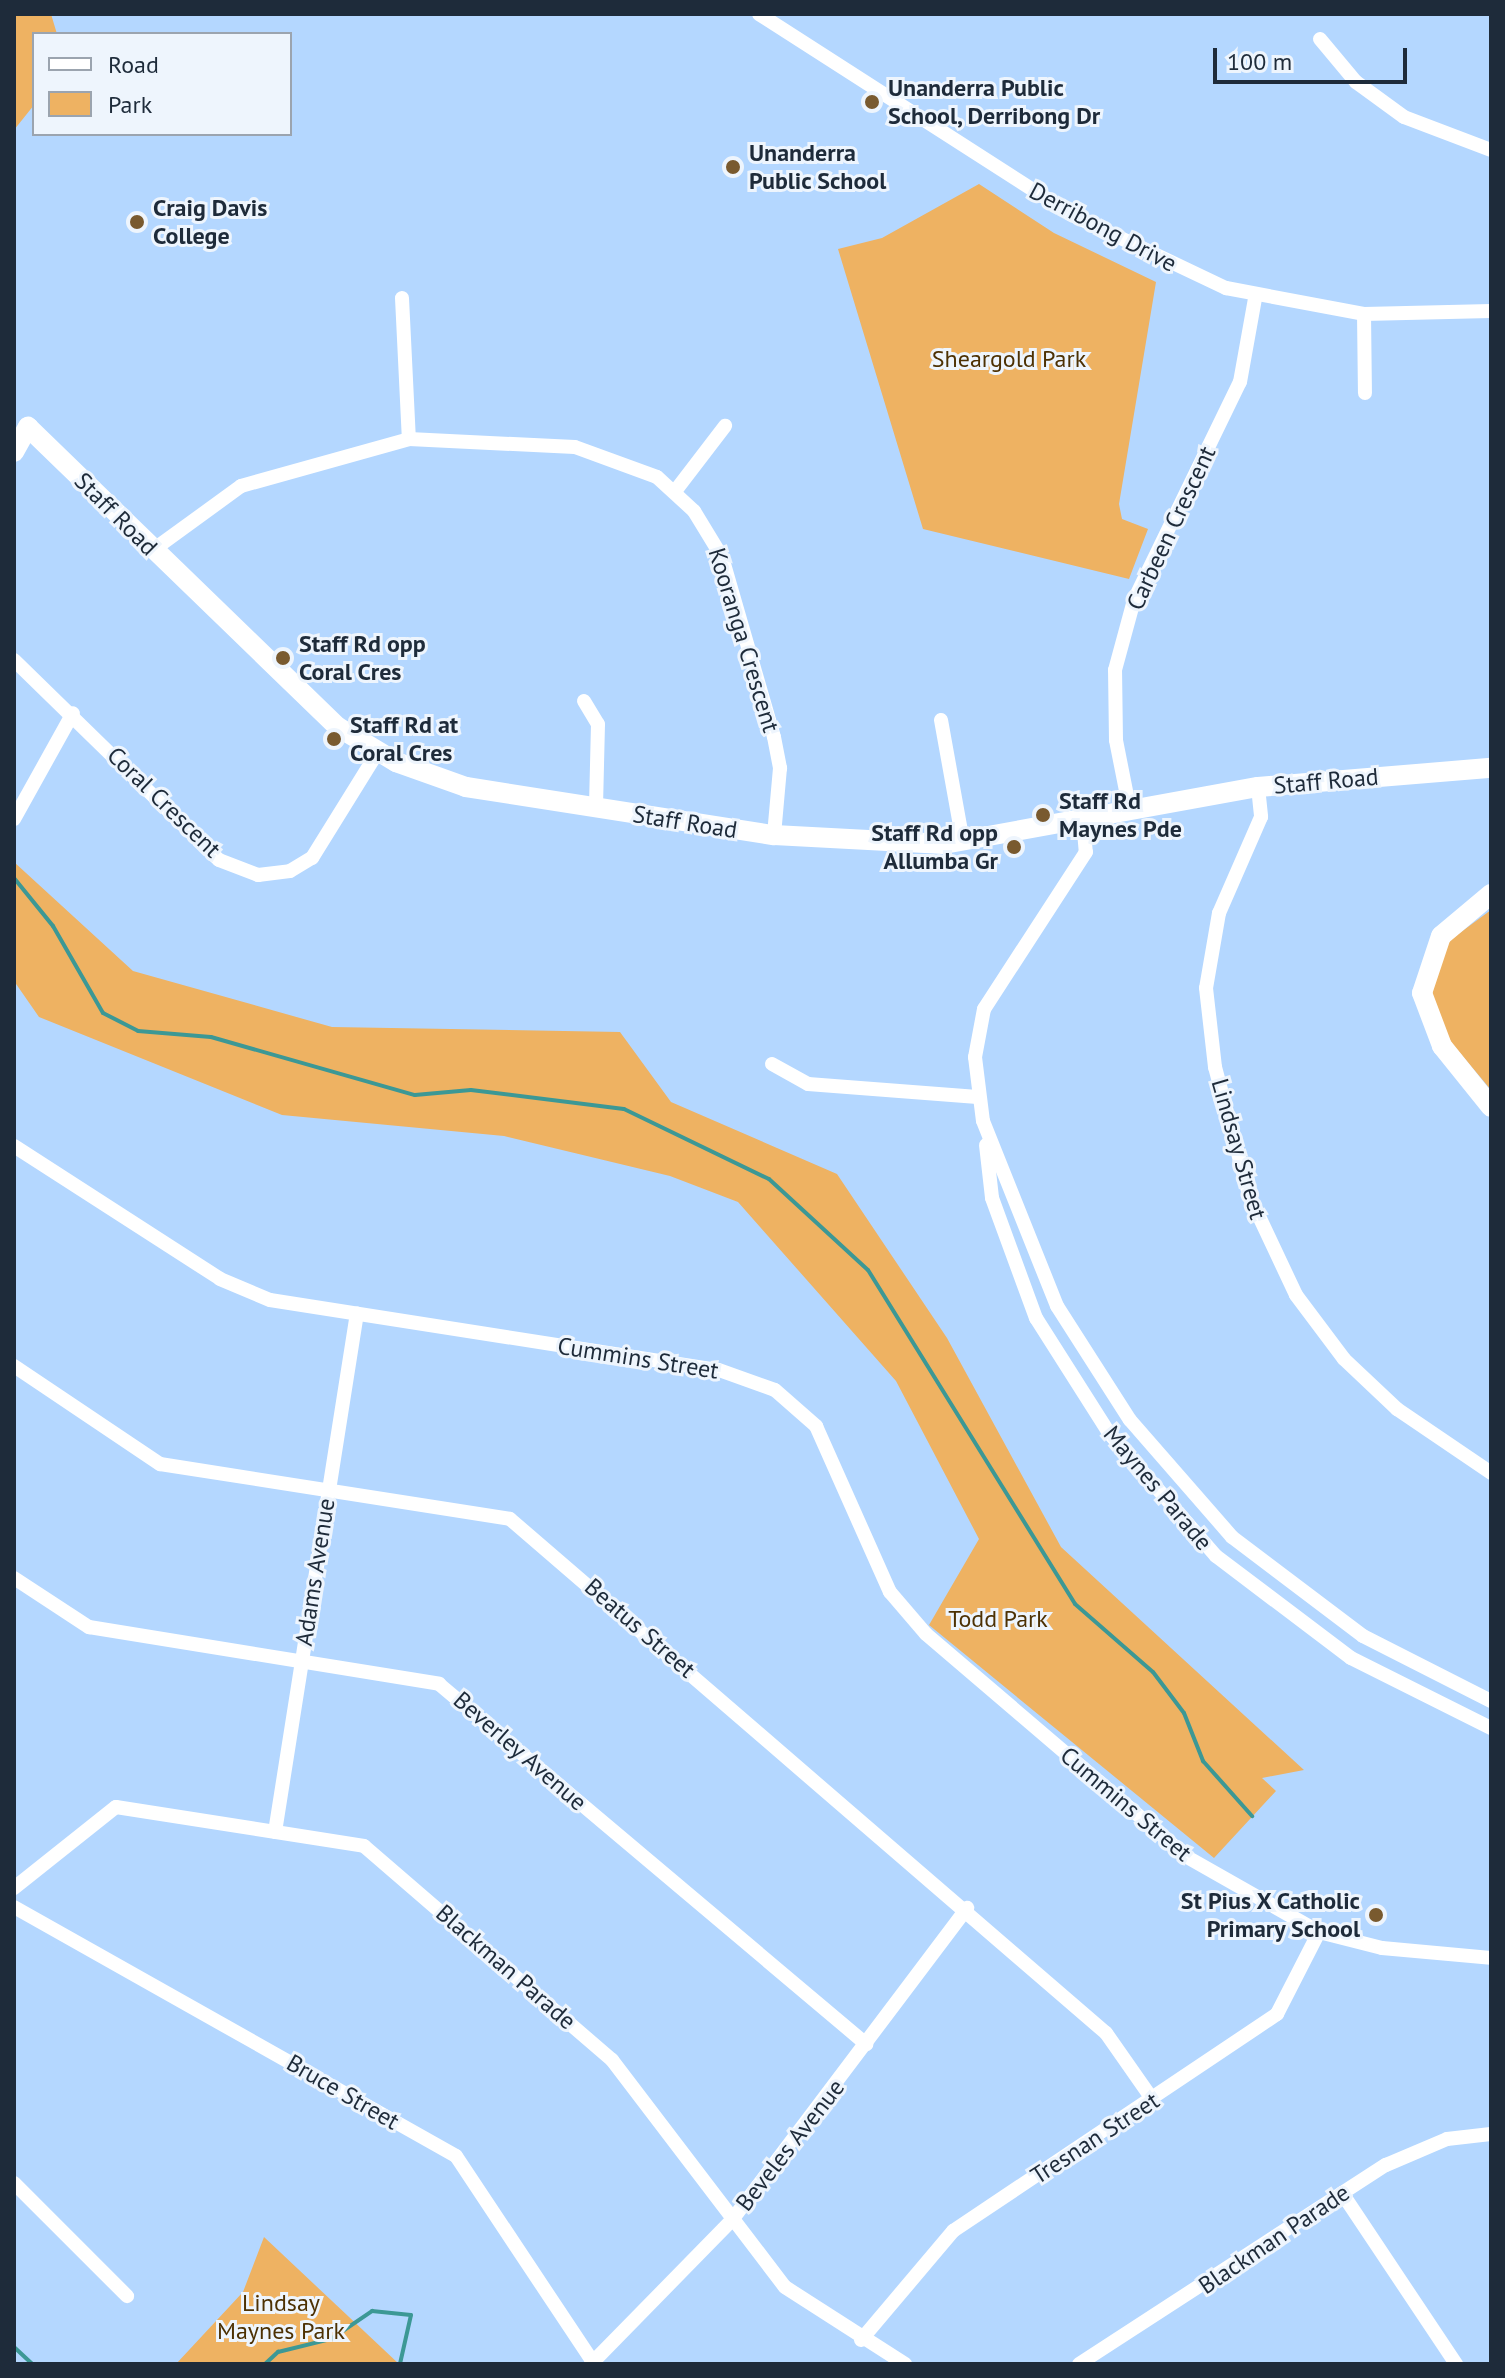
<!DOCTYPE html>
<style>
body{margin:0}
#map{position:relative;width:1505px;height:2378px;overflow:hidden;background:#b4d7ff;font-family:"PT Sans",sans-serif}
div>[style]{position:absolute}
.green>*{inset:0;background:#eeb262}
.stream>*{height:4px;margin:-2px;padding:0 2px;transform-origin:2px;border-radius:2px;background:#3c9895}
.street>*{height:14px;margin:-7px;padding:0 7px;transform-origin:7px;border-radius:7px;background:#fff}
.secondary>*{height:20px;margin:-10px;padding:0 10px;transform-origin:10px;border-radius:10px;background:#fff}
.dots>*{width:22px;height:22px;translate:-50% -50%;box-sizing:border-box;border:4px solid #eef5fd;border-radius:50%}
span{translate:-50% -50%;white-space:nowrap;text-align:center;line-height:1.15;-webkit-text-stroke:6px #eef5fd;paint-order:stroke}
.poi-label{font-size:24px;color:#1e2b3a;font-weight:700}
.left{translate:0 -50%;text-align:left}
.right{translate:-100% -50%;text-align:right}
.street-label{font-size:24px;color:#1e2b3a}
.park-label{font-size:24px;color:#4d3103}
.frame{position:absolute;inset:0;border:16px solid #1e2b3a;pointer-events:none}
.legend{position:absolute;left:32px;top:32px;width:260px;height:104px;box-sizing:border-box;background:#eef5fd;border:2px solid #9ba4af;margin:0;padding:10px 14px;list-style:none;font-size:24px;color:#1e2b3a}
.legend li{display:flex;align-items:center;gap:16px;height:40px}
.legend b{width:40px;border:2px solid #9ba4af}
.scale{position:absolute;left:1213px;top:48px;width:194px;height:36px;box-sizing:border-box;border:4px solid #1e2b3a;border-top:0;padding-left:10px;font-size:24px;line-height:28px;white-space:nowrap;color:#1e2b3a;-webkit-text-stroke:6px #eef5fd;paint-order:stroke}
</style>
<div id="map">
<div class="green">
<div style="clip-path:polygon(14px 14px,51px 14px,57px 34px,34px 34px,34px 105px,14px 130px)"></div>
<div style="clip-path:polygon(979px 184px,1054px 233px,1156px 282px,1119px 504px,1122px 519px,1148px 529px,1129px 579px,923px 529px,838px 249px,882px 238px)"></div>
<div style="clip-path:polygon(14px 862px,133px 971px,332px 1027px,620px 1032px,671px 1102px,837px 1174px,947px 1338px,1061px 1547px,1304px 1770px,1262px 1778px,1276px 1791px,1214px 1858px,929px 1625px,979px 1539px,896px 1381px,738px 1202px,670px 1176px,504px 1136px,282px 1115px,39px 1017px,14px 981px)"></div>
<div style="clip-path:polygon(1491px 910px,1491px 1090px,1450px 1041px,1432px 993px,1446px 943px)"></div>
<div style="clip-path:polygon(264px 2237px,399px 2364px,176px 2364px,243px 2292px)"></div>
</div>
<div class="stream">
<div style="left:14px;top:878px;width:62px;rotate:50.9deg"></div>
<div style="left:53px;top:926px;width:100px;rotate:60.1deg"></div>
<div style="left:103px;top:1013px;width:39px;rotate:27deg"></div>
<div style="left:138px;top:1031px;width:73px;rotate:4.7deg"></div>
<div style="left:211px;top:1037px;width:212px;rotate:15.9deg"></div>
<div style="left:415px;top:1095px;width:56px;rotate:-5.1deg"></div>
<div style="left:471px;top:1090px;width:154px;rotate:7.1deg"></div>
<div style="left:624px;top:1109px;width:161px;rotate:25.8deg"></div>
<div style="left:769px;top:1179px;width:134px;rotate:42.6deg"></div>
<div style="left:868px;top:1270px;width:393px;rotate:58.2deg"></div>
<div style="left:1075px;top:1604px;width:103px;rotate:41.1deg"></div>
<div style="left:1153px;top:1672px;width:51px;rotate:52.9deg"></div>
<div style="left:1184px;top:1713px;width:52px;rotate:68.4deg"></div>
<div style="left:1203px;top:1761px;width:74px;rotate:48.3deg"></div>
<div style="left:14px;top:2347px;width:25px;rotate:43deg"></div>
<div style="left:265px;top:2364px;width:18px;rotate:-43deg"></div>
<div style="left:278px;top:2352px;width:55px;rotate:-13.8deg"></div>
<div style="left:331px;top:2339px;width:50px;rotate:-34.3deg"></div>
<div style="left:372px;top:2311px;width:39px;rotate:6deg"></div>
<div style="left:411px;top:2315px;width:50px;rotate:102.7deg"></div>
</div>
<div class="street">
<div style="left:759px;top:14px;width:370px;rotate:32.7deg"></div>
<div style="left:1070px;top:214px;width:173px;rotate:25.4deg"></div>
<div style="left:1226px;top:288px;width:140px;rotate:10.7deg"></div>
<div style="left:1364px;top:314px;width:127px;rotate:-1.4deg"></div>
<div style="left:1320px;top:39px;width:56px;rotate:50.1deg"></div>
<div style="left:1356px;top:82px;width:59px;rotate:36.1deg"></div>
<div style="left:1404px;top:117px;width:93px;rotate:20.8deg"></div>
<div style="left:402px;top:298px;width:141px;rotate:87.2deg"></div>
<div style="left:1364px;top:314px;width:79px;rotate:89.3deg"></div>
<div style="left:676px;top:490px;width:81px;rotate:-52.6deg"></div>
<div style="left:153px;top:550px;width:109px;rotate:-36deg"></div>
<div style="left:241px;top:486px;width:174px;rotate:-15.6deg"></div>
<div style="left:409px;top:439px;width:166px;rotate:2.8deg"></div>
<div style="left:575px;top:447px;width:87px;rotate:20.1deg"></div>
<div style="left:657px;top:477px;width:50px;rotate:42.6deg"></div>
<div style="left:694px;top:511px;width:54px;rotate:58.7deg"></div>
<div style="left:722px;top:557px;width:187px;rotate:73.9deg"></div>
<div style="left:774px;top:737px;width:32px;rotate:79deg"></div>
<div style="left:780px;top:768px;width:67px;rotate:95.1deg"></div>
<div style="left:14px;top:660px;width:286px;rotate:44.3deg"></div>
<div style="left:219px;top:860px;width:42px;rotate:21deg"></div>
<div style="left:258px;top:875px;width:32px;rotate:-7deg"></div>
<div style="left:290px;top:871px;width:26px;rotate:-31deg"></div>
<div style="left:312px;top:858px;width:123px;rotate:-58.2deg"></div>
<div style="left:584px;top:701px;width:27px;rotate:59deg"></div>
<div style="left:598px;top:724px;width:84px;rotate:91.4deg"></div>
<div style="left:941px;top:720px;width:124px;rotate:79.8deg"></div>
<div style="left:1258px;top:787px;width:30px;rotate:84deg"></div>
<div style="left:1261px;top:817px;width:105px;rotate:113.6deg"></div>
<div style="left:1219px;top:913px;width:76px;rotate:99.8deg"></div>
<div style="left:1206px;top:988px;width:80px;rotate:83.5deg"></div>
<div style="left:1215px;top:1067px;width:132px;rotate:75.1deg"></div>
<div style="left:1249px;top:1195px;width:110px;rotate:64.8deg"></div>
<div style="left:1296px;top:1295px;width:80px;rotate:53.1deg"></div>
<div style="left:1344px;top:1359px;width:73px;rotate:43.3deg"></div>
<div style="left:1397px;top:1409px;width:114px;rotate:34.2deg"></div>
<div style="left:1130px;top:811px;width:72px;rotate:-101.2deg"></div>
<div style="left:1116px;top:740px;width:70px;rotate:-90.8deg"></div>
<div style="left:1115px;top:670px;width:73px;rotate:-74.8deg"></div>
<div style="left:1134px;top:600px;width:242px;rotate:-64.1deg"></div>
<div style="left:1240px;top:382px;width:84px;rotate:-79.8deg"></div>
<div style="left:14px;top:819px;width:121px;rotate:-60.9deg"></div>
<div style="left:1083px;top:820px;width:32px;rotate:85deg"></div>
<div style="left:1086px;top:852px;width:187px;rotate:123deg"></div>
<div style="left:984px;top:1009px;width:49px;rotate:100.6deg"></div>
<div style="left:975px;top:1057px;width:64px;rotate:82.9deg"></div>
<div style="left:983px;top:1121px;width:199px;rotate:68.2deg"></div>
<div style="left:1057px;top:1306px;width:135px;rotate:57.4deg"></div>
<div style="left:1130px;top:1420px;width:155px;rotate:48.9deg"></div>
<div style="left:1232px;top:1537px;width:164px;rotate:37.1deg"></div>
<div style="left:1363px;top:1636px;width:144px;rotate:26.9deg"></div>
<div style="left:772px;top:1064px;width:41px;rotate:29.1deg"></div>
<div style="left:808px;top:1084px;width:170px;rotate:4.4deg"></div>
<div style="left:986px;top:1145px;width:53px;rotate:83.5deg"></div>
<div style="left:992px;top:1198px;width:128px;rotate:69.9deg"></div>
<div style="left:1036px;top:1318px;width:136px;rotate:57.6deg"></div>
<div style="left:1109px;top:1433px;width:163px;rotate:49deg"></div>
<div style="left:1216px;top:1556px;width:169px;rotate:37.1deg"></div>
<div style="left:1351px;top:1658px;width:157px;rotate:26.6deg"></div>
<div style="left:14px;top:1146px;width:245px;rotate:32.8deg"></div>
<div style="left:220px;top:1279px;width:54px;rotate:22.8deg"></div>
<div style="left:270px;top:1300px;width:454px;rotate:8.9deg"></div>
<div style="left:719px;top:1370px;width:59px;rotate:19.7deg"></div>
<div style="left:775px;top:1390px;width:55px;rotate:41.3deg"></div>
<div style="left:816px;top:1426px;width:182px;rotate:66deg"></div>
<div style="left:890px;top:1592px;width:55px;rotate:49.4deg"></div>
<div style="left:926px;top:1634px;width:343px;rotate:40.5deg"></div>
<div style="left:1187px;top:1857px;width:152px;rotate:29.6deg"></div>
<div style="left:1319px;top:1932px;width:65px;rotate:14.3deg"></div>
<div style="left:1382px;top:1948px;width:109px;rotate:5.2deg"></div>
<div style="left:14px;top:1366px;width:176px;rotate:33.9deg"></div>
<div style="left:160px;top:1464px;width:354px;rotate:8.9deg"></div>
<div style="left:510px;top:1519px;width:787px;rotate:40.78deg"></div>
<div style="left:1106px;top:2033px;width:82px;rotate:55deg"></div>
<div style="left:14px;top:1578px;width:90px;rotate:33.2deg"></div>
<div style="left:89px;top:1627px;width:355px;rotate:9.2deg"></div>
<div style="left:439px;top:1684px;width:559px;rotate:40.13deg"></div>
<div style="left:275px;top:1832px;width:525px;rotate:-81.02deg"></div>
<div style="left:14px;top:1888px;width:130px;rotate:-38.5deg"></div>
<div style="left:116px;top:1807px;width:251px;rotate:8.9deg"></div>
<div style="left:364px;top:1846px;width:328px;rotate:40.8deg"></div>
<div style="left:612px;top:2060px;width:285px;rotate:52.7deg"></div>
<div style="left:785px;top:2287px;width:143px;rotate:32.7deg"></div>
<div style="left:14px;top:1907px;width:507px;rotate:29.39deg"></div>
<div style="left:456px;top:2156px;width:247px;rotate:56.4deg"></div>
<div style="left:14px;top:2183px;width:160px;rotate:45deg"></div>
<div style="left:1342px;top:2193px;width:206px;rotate:56.3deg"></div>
<div style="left:861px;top:2340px;width:143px;rotate:-49.8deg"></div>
<div style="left:953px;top:2231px;width:390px;rotate:-33.8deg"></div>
<div style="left:1277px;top:2014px;width:92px;rotate:-62.9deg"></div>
<div style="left:591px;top:2364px;width:202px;rotate:-45.6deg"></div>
<div style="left:732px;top:2220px;width:391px;rotate:-53deg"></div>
<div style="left:1079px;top:2364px;width:366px;rotate:-33deg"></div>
<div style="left:1386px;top:2165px;width:66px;rotate:-23.1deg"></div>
<div style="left:1447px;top:2139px;width:44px;rotate:-6.5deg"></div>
</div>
<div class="secondary">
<div style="left:14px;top:452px;width:29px;rotate:-61deg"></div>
<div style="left:28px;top:427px;width:431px;rotate:44.1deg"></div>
<div style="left:338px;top:727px;width:68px;rotate:31.1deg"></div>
<div style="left:396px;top:762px;width:74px;rotate:19.7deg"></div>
<div style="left:466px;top:787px;width:312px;rotate:8.9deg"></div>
<div style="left:774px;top:835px;width:170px;rotate:3deg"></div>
<div style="left:944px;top:844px;width:319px;rotate:-10.3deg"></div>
<div style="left:1258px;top:787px;width:234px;rotate:-4.7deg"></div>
<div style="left:1491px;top:894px;width:65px;rotate:140deg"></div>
<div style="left:1441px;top:936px;width:60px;rotate:108.4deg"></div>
<div style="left:1422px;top:993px;width:57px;rotate:69.3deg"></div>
<div style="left:1442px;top:1046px;width:78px;rotate:51.2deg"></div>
</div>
<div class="dots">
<div style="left:872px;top:102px;background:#795a2f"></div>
<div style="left:733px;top:167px;background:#795a2f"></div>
<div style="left:137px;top:222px;background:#795a2f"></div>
<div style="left:283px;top:658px;background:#795a2f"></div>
<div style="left:334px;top:739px;background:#795a2f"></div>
<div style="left:1043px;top:815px;background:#795a2f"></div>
<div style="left:1014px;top:847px;background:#795a2f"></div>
<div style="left:1376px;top:1915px;background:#795a2f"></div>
</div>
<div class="poi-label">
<span class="left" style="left:888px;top:102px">Unanderra Public<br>School, Derribong Dr</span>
<span class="left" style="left:749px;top:167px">Unanderra<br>Public School</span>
<span class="left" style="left:153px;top:222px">Craig Davis<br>College</span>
<span class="left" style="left:299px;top:658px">Staff Rd opp<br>Coral Cres</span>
<span class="left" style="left:350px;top:739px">Staff Rd at<br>Coral Cres</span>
<span class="left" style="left:1059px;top:815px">Staff Rd<br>Maynes Pde</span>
<span class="right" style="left:998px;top:847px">Staff Rd opp<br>Allumba Gr</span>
<span class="right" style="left:1360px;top:1915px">St Pius X Catholic<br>Primary School</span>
</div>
<div class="street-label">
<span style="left:1103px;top:227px;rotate:28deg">Derribong Drive</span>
<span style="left:116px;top:514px;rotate:45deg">Staff Road</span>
<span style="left:1171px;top:528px;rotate:-65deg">Carbeen Crescent</span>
<span style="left:744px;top:640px;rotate:73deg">Kooranga Crescent</span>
<span style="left:1326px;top:781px;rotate:-5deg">Staff Road</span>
<span style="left:164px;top:802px;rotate:44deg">Coral Crescent</span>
<span style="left:685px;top:822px;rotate:9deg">Staff Road</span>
<span style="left:1239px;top:1149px;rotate:74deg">Lindsay Street</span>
<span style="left:638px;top:1358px;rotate:9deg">Cummins Street</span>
<span style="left:1158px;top:1488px;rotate:50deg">Maynes Parade</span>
<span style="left:315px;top:1572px;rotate:-81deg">Adams Avenue</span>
<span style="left:640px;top:1628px;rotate:41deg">Beatus Street</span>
<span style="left:520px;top:1751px;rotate:41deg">Beverley Avenue</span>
<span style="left:1126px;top:1804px;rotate:40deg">Cummins Street</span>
<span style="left:506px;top:1967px;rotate:41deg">Blackman Parade</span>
<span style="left:343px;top:2092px;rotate:30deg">Bruce Street</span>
<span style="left:1095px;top:2138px;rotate:-33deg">Tresnan Street</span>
<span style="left:790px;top:2145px;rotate:-52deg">Beveles Avenue</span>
<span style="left:1274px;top:2239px;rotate:-34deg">Blackman Parade</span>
</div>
<div class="park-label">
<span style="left:1009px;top:359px">Sheargold Park</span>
<span style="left:998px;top:1619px">Todd Park</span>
<span style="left:281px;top:2317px">Lindsay<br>Maynes Park</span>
</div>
<div class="frame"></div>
<ul class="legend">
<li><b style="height:10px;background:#fff"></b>Road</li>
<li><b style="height:22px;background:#eeb262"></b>Park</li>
</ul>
<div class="scale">100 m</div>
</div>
